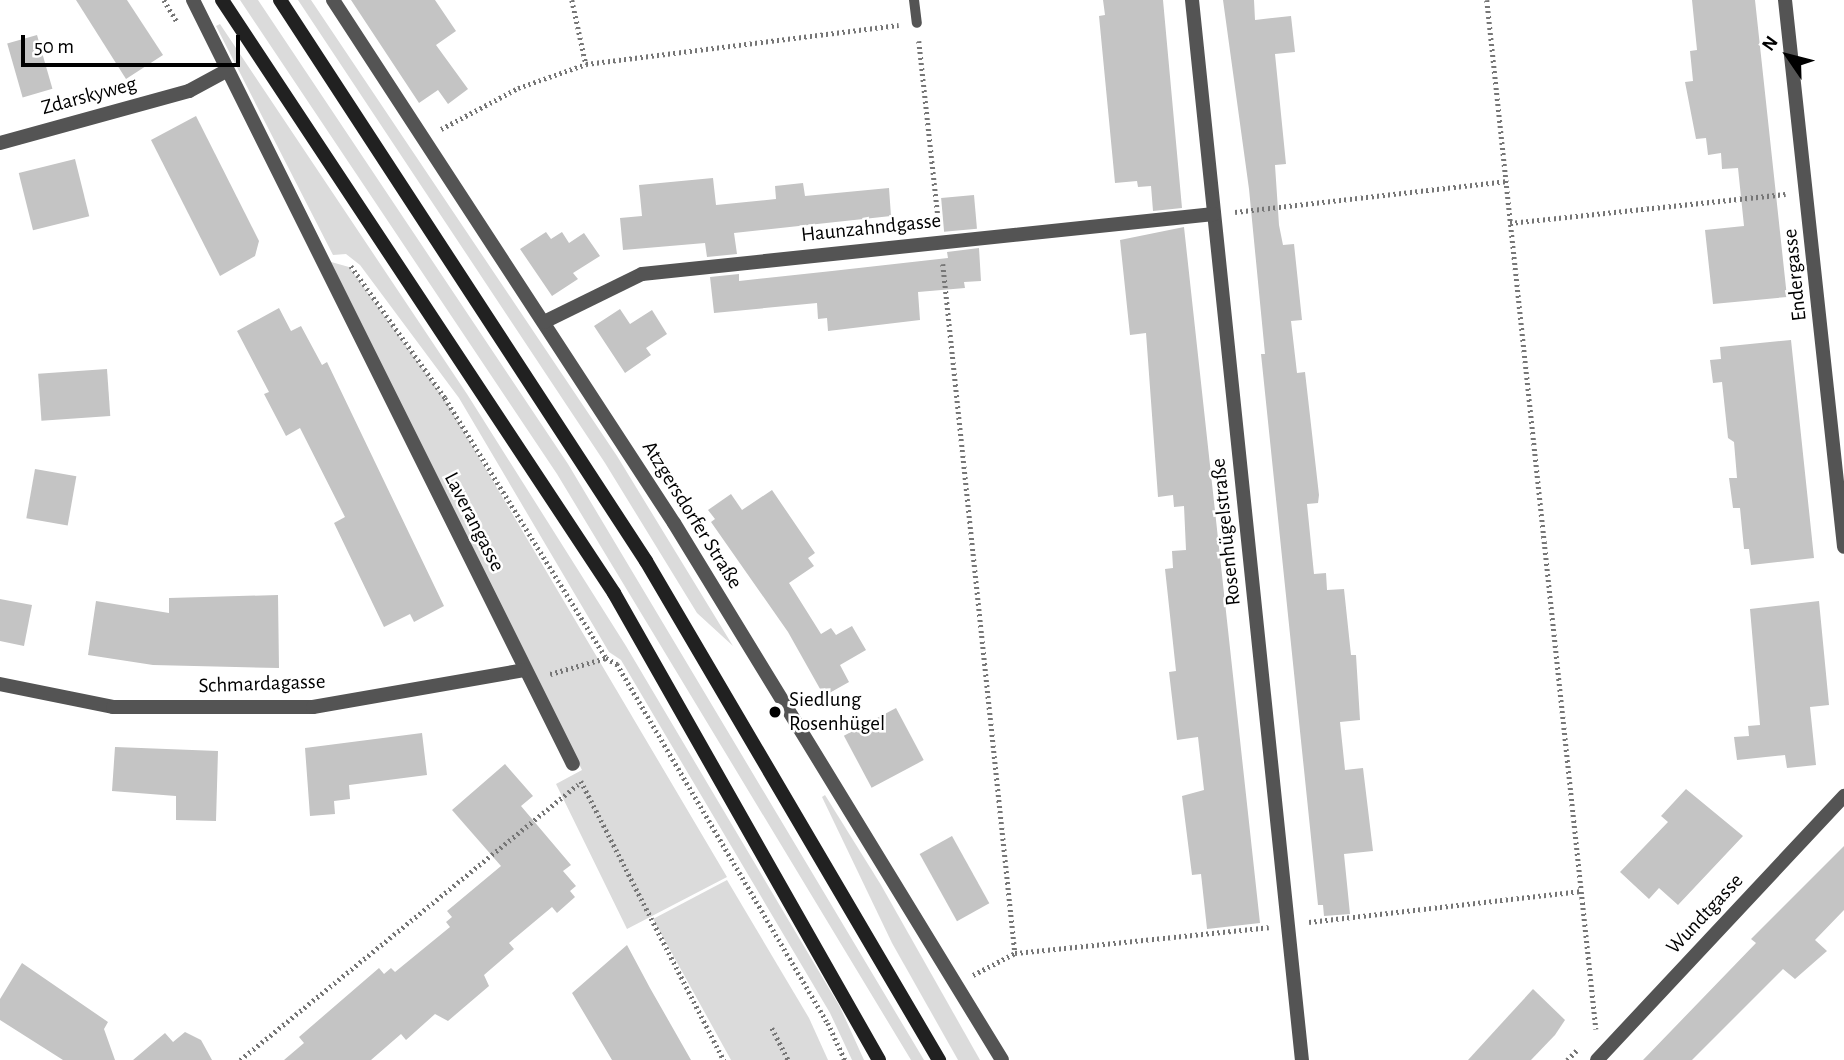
<!DOCTYPE html>
<meta charset="utf-8">
<style>
body{margin:0}
#map{position:relative;width:1844px;height:1060px;overflow:hidden;background:#fff;font-family:"Alegreya Sans",sans-serif}
div>[style]{position:absolute}
.green>*{inset:0;background:#dbdbdb}
.building>*{inset:0;background:#c4c4c4;transform-origin:0 0}
.path>*{height:4.5px;margin-top:-2.25px;transform-origin:0;background:repeating-linear-gradient(90deg,#767676 0 2px,transparent 0 5.5px)}
.service>*{height:10px;margin:-5px;padding:0 5px;transform-origin:5px;border-radius:5px;background:#545454}
.minor>*{height:14px;margin:-7px;padding:0 7px;transform-origin:7px;border-radius:7px;background:#545454}
.tertiary>*{height:14px;margin:-7px;padding:0 7px;transform-origin:7px;border-radius:7px;background:#545454}
.secondary>*{height:14px;margin:-7px;padding:0 7px;transform-origin:7px;border-radius:7px;background:#212121}
.dots>*{width:19px;height:19px;translate:-50% -50%;box-sizing:border-box;border:4px solid #fff;border-radius:50%}
span{translate:-50% -50%;white-space:nowrap;text-align:center;line-height:1.15;-webkit-text-stroke:5px #fff;paint-order:stroke}
.street-label{font-size:21px;color:#000}
.poi-label{font-size:21px;color:#000}
.left{translate:0 -50%;text-align:left}
.north{position:absolute;left:1753px;top:21px;width:70px;height:70px;-webkit-text-stroke:5px #fff;paint-order:stroke;rotate:305deg;font-size:19px;font-weight:700;line-height:28px;text-align:center;color:#000}
.north::after{content:'';display:block;margin:auto;width:24px;height:32px;background:#000;clip-path:polygon(50% 0,100% 100%,50% 72%,0 100%)}
.scale{position:absolute;left:21px;top:35px;width:219px;height:32px;box-sizing:border-box;border:4px solid #000;border-top:0;padding-left:9px;font-size:21px;line-height:24px;white-space:nowrap;color:#000;-webkit-text-stroke:5px #fff;paint-order:stroke}
</style>
<div id="map">
<div class="green">
<div style="clip-path:polygon(240px 0,258px 0,568px 464px,924px 1060px,911px 1060px,557px 474px)"></div>
<div style="clip-path:polygon(298px 0,311px 0,617px 456px,733px 646px,697px 613px,605px 463px)"></div>
<div style="clip-path:polygon(220px 24px,467px 394px,626px 646px,840px 1007px,864px 1060px,852px 1060px,830px 1013px,621px 660px,609px 652px,459px 398px,360px 265px,346px 254px,333px 255px,216px 26px)"></div>
<div style="clip-path:polygon(324px 260px,349px 267px,445px 400px,727px 877px,627px 929px,556px 784px,582px 770px)"></div>
<div style="clip-path:polygon(825px 795px,881px 885px,980px 1060px,958px 1060px,892px 943px,822px 797px)"></div>
<div style="clip-path:polygon(727px 880px,809px 1018px,828px 1060px,731px 1060px,653px 919px)"></div>
</div>
<div class="building">
<div style="clip-path:polygon(76px 0,127px 0,163px 55px,126px 79px)"></div>
<div style="clip-path:polygon(351px 0,435px 0,456px 31px,436px 45px,468px 89px,448px 104px,438px 90px,419px 103px)"></div>
<div style="clip-path:polygon(1103px 0,1163px 0,1182px 208px,1153px 211px,1151px 186px,1138px 187px,1137px 181px,1115px 183px,1099px 16px,1105px 15px)"></div>
<div style="clip-path:polygon(1223px 0,1254px 0,1255px 20px,1291px 16px,1295px 52px,1275px 54px,1286px 164px,1275px 165px,1279px 225px,1283px 245px,1294px 244px,1302px 320px,1291px 321px,1297px 373px,1305px 372px,1319px 495px,1318px 503px,1307px 504px,1314px 574px,1326px 573px,1327px 590px,1344px 589px,1351px 655px,1356px 655px,1360px 720px,1340px 722px,1345px 770px,1363px 768px,1373px 851px,1344px 854px,1350px 914px,1324px 916px,1323px 905px,1318px 905px,1261px 354px,1265px 354px,1249px 189px)"></div>
<div style="clip-path:polygon(1692px 0,1755px 0,1787px 297px,1713px 304px,1705px 230px,1744px 226px,1738px 168px,1722px 169px,1721px 153px,1708px 155px,1706px 138px,1696px 139px,1685px 82px,1693px 81px,1690px 51px,1697px 50px)"></div>
<div style="left:37px;top:35px;width:56px;height:31px;rotate:74deg"></div>
<div style="clip-path:polygon(196px 116px,259px 241px,255px 256px,220px 276px,151px 140px)"></div>
<div style="left:75px;top:159px;width:59px;height:58px;rotate:76deg"></div>
<div style="clip-path:polygon(713px 178px,716px 205px,776px 199px,775px 186px,803px 183px,805px 196px,889px 188px,891px 216px,734px 233px,737px 254px,707px 257px,705px 243px,623px 250px,620px 218px,642px 216px,639px 185px)"></div>
<div style="left:974px;top:195px;width:34px;height:33px;rotate:85deg"></div>
<div style="clip-path:polygon(1184px 227px,1260px 923px,1207px 929px,1201px 874px,1192px 875px,1182px 796px,1204px 790px,1198px 737px,1177px 740px,1169px 672px,1176px 671px,1165px 569px,1173px 568px,1172px 551px,1186px 550px,1184px 506px,1174px 507px,1173px 495px,1158px 497px,1146px 333px,1130px 335px,1120px 240px)"></div>
<div style="clip-path:polygon(546px 232px,551px 239px,562px 232px,569px 243px,584px 233px,600px 256px,573px 273px,578px 279px,552px 296px,520px 249px)"></div>
<div style="clip-path:polygon(979px 248px,981px 281px,964px 282px,965px 288px,918px 292px,920px 320px,828px 331px,827px 318px,818px 319px,817px 303px,714px 313px,710px 277px,739px 274px,739px 281px,832px 271px,948px 258px,947px 252px)"></div>
<div style="clip-path:polygon(279px 308px,291px 331px,301px 326px,322px 365px,327px 362px,444px 606px,414px 622px,410px 614px,384px 627px,334px 523px,345px 517px,300px 428px,286px 436px,264px 394px,269px 392px,237px 331px)"></div>
<div style="clip-path:polygon(620px 309px,630px 324px,652px 310px,667px 334px,646px 348px,651px 355px,625px 373px,594px 326px)"></div>
<div style="clip-path:polygon(1791px 340px,1814px 558px,1751px 565px,1749px 549px,1744px 549px,1740px 508px,1733px 508px,1729px 478px,1737px 478px,1734px 442px,1728px 438px,1722px 382px,1713px 383px,1710px 360px,1721px 359px,1720px 347px)"></div>
<div style="left:107px;top:369px;width:47px;height:69px;rotate:86deg"></div>
<div style="left:35px;top:469px;width:42px;height:50px;rotate:10deg"></div>
<div style="clip-path:polygon(772px 490px,815px 553px,808px 558px,814px 566px,789px 583px,821px 634px,831px 628px,836px 635px,852px 626px,866px 650px,840px 665px,849px 682px,824px 696px,788px 632px,711px 522px,715px 519px,708px 510px,731px 494px,742px 510px)"></div>
<div style="clip-path:polygon(278px 595px,279px 668px,153px 665px,88px 655px,96px 601px,169px 613px,169px 598px)"></div>
<div style="clip-path:polygon(0 599px,32px 605px,24px 646px,0 641px)"></div>
<div style="clip-path:polygon(1819px 601px,1829px 705px,1810px 707px,1816px 765px,1787px 768px,1785px 755px,1737px 760px,1734px 737px,1749px 736px,1748px 726px,1760px 725px,1750px 609px)"></div>
<div style="left:896px;top:708px;width:59px;height:59px;rotate:62deg"></div>
<div style="clip-path:polygon(422px 733px,427px 775px,349px 785px,350px 799px,334px 801px,335px 814px,310px 816px,305px 748px)"></div>
<div style="clip-path:polygon(115px 747px,218px 751px,216px 821px,176px 820px,176px 796px,112px 791px)"></div>
<div style="clip-path:polygon(505px 764px,533px 796px,521px 806px,571px 865px,563px 871px,576px 886px,570px 891px,575px 897px,557px 913px,552px 907px,509px 943px,514px 949px,484px 975px,489px 986px,448px 1021px,435px 1014px,406px 1040px,401px 1034px,371px 1060px,284px 1060px,304px 1043px,299px 1037px,379px 968px,384px 974px,391px 968px,395px 972px,450px 927px,446px 922px,452px 917px,447px 911px,501px 866px,452px 810px)"></div>
<div style="clip-path:polygon(1686px 789px,1743px 836px,1678px 905px,1659px 888px,1649px 899px,1620px 872px,1668px 822px,1661px 816px)"></div>
<div style="left:952px;top:836px;width:77px;height:37px;rotate:61deg"></div>
<div style="clip-path:polygon(1844px 846px,1844px 910px,1815px 940px,1827px 951px,1795px 979px,1783px 969px,1692px 1060px,1643px 1060px,1756px 943px,1751px 939px)"></div>
<div style="clip-path:polygon(627px 945px,650px 988px,691px 1060px,612px 1060px,572px 993px)"></div>
<div style="clip-path:polygon(22px 963px,108px 1022px,104px 1029px,115px 1060px,63px 1060px,0 1020px,0 999px)"></div>
<div style="clip-path:polygon(1533px 989px,1565px 1020px,1555px 1035px,1531px 1060px,1468px 1060px)"></div>
<div style="clip-path:polygon(185px 1032px,201px 1040px,212px 1060px,133px 1060px,165px 1033px,173px 1042px)"></div>
</div>
<div class="path">
<div style="left:164px;top:0;width:27px;rotate:59deg"></div>
<div style="left:572px;top:0;width:66px;rotate:77.7deg"></div>
<div style="left:1487px;top:0;width:1035px;rotate:83.95deg"></div>
<div style="left:919px;top:41px;width:184px;rotate:83.8deg"></div>
<div style="left:441px;top:129px;width:87px;rotate:-28deg"></div>
<div style="left:518px;top:88px;width:72px;rotate:-19.4deg"></div>
<div style="left:586px;top:64px;width:315px;rotate:-7.1deg"></div>
<div style="left:1235px;top:212px;width:272px;rotate:-6.5deg"></div>
<div style="left:1510px;top:223px;width:277px;rotate:-6deg"></div>
<div style="left:943px;top:264px;width:693px;rotate:84.03deg"></div>
<div style="left:351px;top:266px;width:162px;rotate:54.5deg"></div>
<div style="left:445px;top:398px;width:306px;rotate:58.2deg"></div>
<div style="left:606px;top:658px;width:13px;rotate:29deg"></div>
<div style="left:617px;top:664px;width:416px;rotate:59.6deg"></div>
<div style="left:828px;top:1023px;width:41px;rotate:65.3deg"></div>
<div style="left:550px;top:674px;width:58px;rotate:-15.9deg"></div>
<div style="left:581px;top:781px;width:314px;rotate:62.9deg"></div>
<div style="left:1309px;top:922px;width:272px;rotate:-6.5deg"></div>
<div style="left:973px;top:975px;width:47px;rotate:-27.6deg"></div>
<div style="left:1015px;top:953px;width:255px;rotate:-5.8deg"></div>
<div style="left:772px;top:1028px;width:36px;rotate:63deg"></div>
<div style="left:240px;top:1060px;width:436px;rotate:-39.2deg"></div>
<div style="left:1567px;top:1060px;width:16px;rotate:-45deg"></div>
</div>
<div class="service">
<div style="left:914px;top:0;width:23px;rotate:83deg"></div>
</div>
<div class="minor">
<div style="left:193px;top:0;width:853px;rotate:63.56deg"></div>
<div style="left:333px;top:0;width:624px;rotate:56.9deg"></div>
<div style="left:674px;top:523px;width:629px;rotate:58.58deg"></div>
<div style="left:1192px;top:0;width:1066px;rotate:84.08deg"></div>
<div style="left:1785px;top:0;width:550px;rotate:83.84deg"></div>
<div style="left:0;top:143px;width:196px;rotate:-15.4deg"></div>
<div style="left:189px;top:91px;width:42px;rotate:-28.4deg"></div>
<div style="left:544px;top:322px;width:109px;rotate:-26.1deg"></div>
<div style="left:642px;top:274px;width:575px;rotate:-5.99deg"></div>
<div style="left:0;top:684px;width:115px;rotate:11.5deg"></div>
<div style="left:113px;top:707px;width:200px"></div>
<div style="left:313px;top:707px;width:214px;rotate:-9.9deg"></div>
</div>
<div class="tertiary">
<div style="left:1597px;top:1060px;width:362px;rotate:-46.9deg"></div>
</div>
<div class="secondary">
<div style="left:222px;top:0;width:711px;rotate:56.53deg"></div>
<div style="left:614px;top:593px;width:537px;rotate:60.43deg"></div>
<div style="left:280px;top:0;width:670px;rotate:56.88deg"></div>
<div style="left:646px;top:561px;width:579px;rotate:59.58deg"></div>
</div>
<div class="dots">
<div style="left:775px;top:712px;background:#000"></div>
</div>
<div class="street-label">
<span style="left:89px;top:96px;rotate:-15deg">Zdarskyweg</span>
<span style="left:871px;top:228px;rotate:-6deg">Haunzahndgasse</span>
<span style="left:1795px;top:275px;rotate:-96deg">Endergasse</span>
<span style="left:692px;top:515px;rotate:58deg">Atzgersdorfer Straße</span>
<span style="left:474px;top:522px;rotate:63deg">Laverangasse</span>
<span style="left:1226px;top:532px;rotate:-96deg">Rosenhügelstraße</span>
<span style="left:262px;top:684px;rotate:-2deg">Schmardagasse</span>
<span style="left:1705px;top:914px;rotate:-47deg">Wundtgasse</span>
</div>
<div class="poi-label">
<span class="left" style="left:789px;top:712px">Siedlung<br>Rosenhügel</span>
</div>
<div class="north">N</div>
<div class="scale">50 m</div>
</div>
